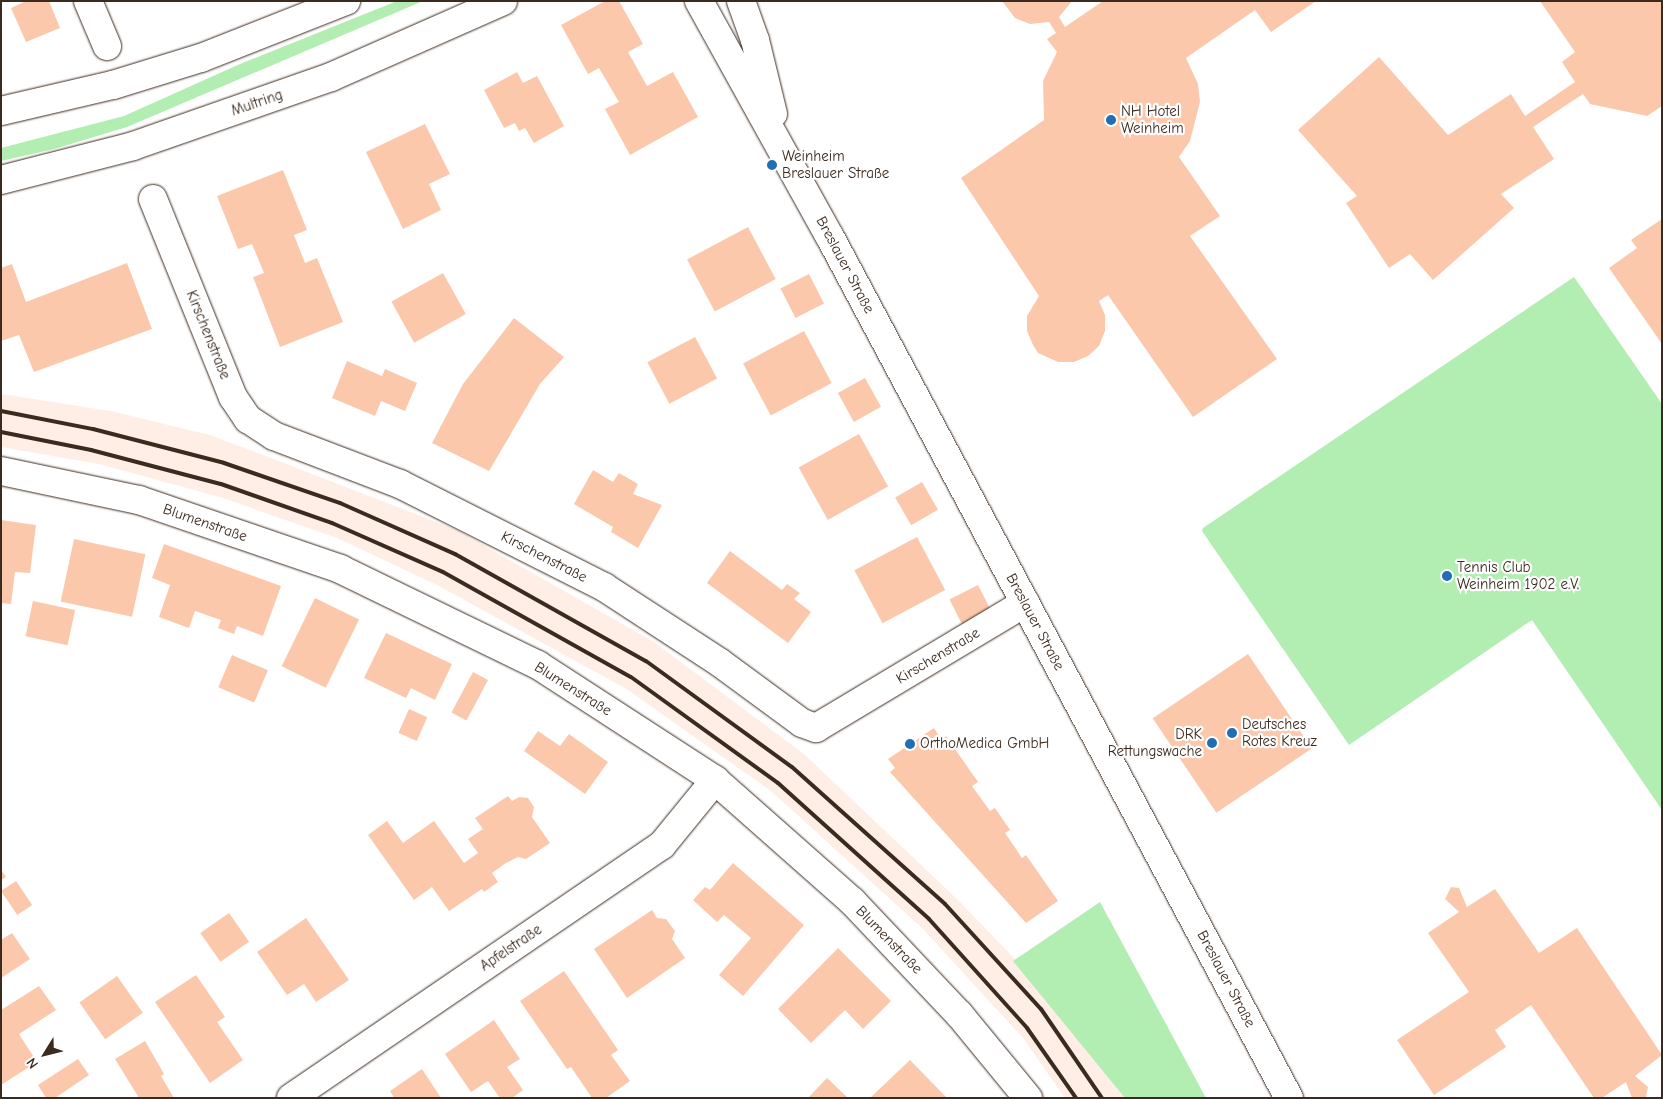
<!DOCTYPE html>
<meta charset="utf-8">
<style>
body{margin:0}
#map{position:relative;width:1663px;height:1099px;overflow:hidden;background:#fff;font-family:"Comic Neue",sans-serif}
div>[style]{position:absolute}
.built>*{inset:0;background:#feeee6}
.green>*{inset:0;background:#b2edb1}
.building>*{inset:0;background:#fcc8ac;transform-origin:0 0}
.roads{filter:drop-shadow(0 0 1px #3b2a1e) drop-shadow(0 0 1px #3b2a1e)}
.minor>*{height:28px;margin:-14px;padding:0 14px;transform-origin:14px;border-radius:14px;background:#fff}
.rail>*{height:4px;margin:-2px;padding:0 2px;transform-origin:2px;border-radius:2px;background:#3b2a1e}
.dots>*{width:14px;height:14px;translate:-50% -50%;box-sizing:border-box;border:2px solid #fff;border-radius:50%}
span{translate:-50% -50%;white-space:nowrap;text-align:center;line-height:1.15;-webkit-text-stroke:4.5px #fff;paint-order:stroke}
.street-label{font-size:15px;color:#3b2a1e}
.poi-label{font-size:15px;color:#3b2a1e}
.left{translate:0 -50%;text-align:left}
.right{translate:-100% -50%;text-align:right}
.frame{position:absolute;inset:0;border:2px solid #3b2a1e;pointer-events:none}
.north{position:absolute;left:20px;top:1029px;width:50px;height:50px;-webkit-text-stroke:4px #fff;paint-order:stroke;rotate:234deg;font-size:14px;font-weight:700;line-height:20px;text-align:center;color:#3b2a1e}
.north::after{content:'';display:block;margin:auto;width:18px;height:22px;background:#3b2a1e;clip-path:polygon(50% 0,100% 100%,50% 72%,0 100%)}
</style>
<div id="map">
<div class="built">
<div style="clip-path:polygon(1px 394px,111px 411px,210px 435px,250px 450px,457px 530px,654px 642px,804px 754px,958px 900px,1014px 958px,1126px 1098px,1065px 1098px,1023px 1038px,922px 928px,771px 791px,625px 688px,437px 585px,337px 538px,220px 497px,99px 464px,1px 447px)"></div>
</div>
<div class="green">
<div style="clip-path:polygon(397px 1px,423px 1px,127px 127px,54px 149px,1px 161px,1px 148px,124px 116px,240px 64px)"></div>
<div style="clip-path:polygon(1574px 277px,1662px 404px,1662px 810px,1532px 620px,1349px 745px,1202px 531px,1203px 528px)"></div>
<div style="clip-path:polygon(1100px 902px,1206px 1098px,1125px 1098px,1013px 961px)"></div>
</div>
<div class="building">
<div style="clip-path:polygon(26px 1px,49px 1px,60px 28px,26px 42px,11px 8px)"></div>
<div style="clip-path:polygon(605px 1px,619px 1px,643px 44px,628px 52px,647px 86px,673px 72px,698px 117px,630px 155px,605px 109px,619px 102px,599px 68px,588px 74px,561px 25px)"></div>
<div style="clip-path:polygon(1002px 1px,1072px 1px,1059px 17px,1065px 27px,1103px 1px,1316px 1px,1271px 32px,1255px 10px,1186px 58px,1198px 84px,1200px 102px,1190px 141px,1179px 157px,1220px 216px,1190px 236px,1277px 359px,1193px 417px,1108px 295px,1099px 301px,1105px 315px,1105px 331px,1099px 346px,1088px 356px,1074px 362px,1058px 362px,1038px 353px,1033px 345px,1027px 331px,1027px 316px,1039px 296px,961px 178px,1044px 120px,1043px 81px,1057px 52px,1047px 39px,1056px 33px,1049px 22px,1030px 24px,1015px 18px)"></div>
<div style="clip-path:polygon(1540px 1px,1662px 1px,1662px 106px,1647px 116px,1590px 104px,1583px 94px,1533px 127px,1554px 159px,1501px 194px,1514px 208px,1433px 280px,1410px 254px,1389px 268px,1346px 203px,1357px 196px,1298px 130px,1379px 57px,1448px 135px,1511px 94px,1525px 116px,1575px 82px,1562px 62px,1575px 52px)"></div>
<div style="clip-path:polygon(517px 72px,523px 83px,537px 76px,564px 126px,534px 143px,525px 128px,519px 131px,515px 123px,504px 128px,484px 90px)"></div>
<div style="clip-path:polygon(425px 124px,450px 174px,429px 184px,441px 210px,403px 229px,366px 152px)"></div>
<div style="clip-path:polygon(283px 170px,307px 230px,294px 235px,305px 263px,317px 258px,343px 322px,280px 347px,253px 277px,264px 273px,252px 244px,238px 249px,217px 196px)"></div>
<div style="clip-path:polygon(1662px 219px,1662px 344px,1609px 268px,1637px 248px,1631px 240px)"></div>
<div style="left:748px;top:227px;width:59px;height:69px;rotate:62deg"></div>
<div style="clip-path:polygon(127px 263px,152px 329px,34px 372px,19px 335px,1px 341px,1px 268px,12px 264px,26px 302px)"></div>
<div style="left:443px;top:273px;width:47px;height:59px;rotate:61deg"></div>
<div style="left:809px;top:274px;width:33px;height:32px;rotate:63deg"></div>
<div style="clip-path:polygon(514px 318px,564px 357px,540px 384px,489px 471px,432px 443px,463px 384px)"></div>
<div style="left:804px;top:331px;width:59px;height:69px;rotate:62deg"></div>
<div style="left:695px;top:337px;width:47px;height:54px;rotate:62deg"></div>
<div style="clip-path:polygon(347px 361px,382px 376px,385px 369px,417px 383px,405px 411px,381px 401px,375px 416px,332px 398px)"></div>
<div style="left:865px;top:378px;width:33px;height:31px;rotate:61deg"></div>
<div style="left:859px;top:434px;width:60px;height:69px;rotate:61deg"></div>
<div style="clip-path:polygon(593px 470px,613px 482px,619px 473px,638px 484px,633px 494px,662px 505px,638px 548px,611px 532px,613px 527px,574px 504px)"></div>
<div style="left:922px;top:482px;width:32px;height:31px;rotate:60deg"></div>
<div style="clip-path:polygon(1px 520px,36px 525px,30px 573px,15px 572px,11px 604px,1px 603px)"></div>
<div style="left:917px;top:537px;width:60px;height:71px;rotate:62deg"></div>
<div style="left:74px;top:539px;width:73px;height:64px;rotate:12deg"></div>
<div style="clip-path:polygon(164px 544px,281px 586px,263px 636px,237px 626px,234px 634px,218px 628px,221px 620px,195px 611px,189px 628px,159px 617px,170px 585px,152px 578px)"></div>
<div style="clip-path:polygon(730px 551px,782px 590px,787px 584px,800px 593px,794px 599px,811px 612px,788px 643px,707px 583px)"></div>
<div style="left:978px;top:585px;width:33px;height:32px;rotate:63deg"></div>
<div style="left:315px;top:598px;width:49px;height:76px;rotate:26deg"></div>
<div style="left:33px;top:601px;width:43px;height:36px;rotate:12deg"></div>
<div style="clip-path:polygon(386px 633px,452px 664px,435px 700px,411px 688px,406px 698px,364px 678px)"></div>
<div style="left:1248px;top:654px;width:114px;height:115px;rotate:56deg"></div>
<div style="left:232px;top:655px;width:39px;height:35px;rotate:23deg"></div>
<div style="left:473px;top:672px;width:17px;height:46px;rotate:28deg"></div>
<div style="left:409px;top:709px;width:20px;height:26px;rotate:24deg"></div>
<div style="clip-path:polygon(934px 728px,941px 739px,946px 736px,978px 782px,972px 786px,990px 811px,995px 808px,1010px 830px,1005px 833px,1022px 858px,1026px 855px,1058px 901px,1026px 923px,890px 772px,895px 768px,888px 759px)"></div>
<div style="clip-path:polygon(538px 731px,560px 746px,569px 734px,608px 762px,585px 794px,524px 751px)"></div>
<div style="clip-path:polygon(508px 796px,512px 801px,519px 797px,528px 798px,534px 807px,532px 817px,550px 843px,526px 859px,518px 857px,506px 863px,492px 873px,498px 882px,484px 892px,482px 889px,449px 911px,432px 887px,414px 900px,368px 835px,387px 821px,403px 843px,434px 821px,464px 863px,478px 853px,468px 839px,483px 829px,475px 818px)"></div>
<div style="clip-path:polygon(733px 863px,804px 925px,743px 996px,719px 975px,751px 938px,724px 915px,717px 922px,693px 900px,705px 887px,710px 890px)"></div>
<div style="clip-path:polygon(1px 870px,6px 877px,1px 880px)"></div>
<div style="left:16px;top:881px;width:29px;height:18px;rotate:56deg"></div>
<div style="clip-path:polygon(1451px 887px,1459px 888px,1467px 907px,1495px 889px,1539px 953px,1577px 928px,1662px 1055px,1635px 1076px,1648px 1087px,1646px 1097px,1632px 1098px,1626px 1082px,1602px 1098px,1594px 1098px,1531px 1005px,1495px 1030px,1506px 1047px,1434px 1095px,1397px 1040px,1469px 992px,1428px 933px,1459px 912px,1445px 899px)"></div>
<div style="clip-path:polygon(652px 910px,657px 918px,666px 919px,675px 931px,672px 939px,685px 958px,627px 998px,594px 949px)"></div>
<div style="left:229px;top:913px;width:35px;height:35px;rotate:55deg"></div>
<div style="clip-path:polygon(306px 918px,349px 980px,316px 1002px,304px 984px,287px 995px,257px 952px)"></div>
<div style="clip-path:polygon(12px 933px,30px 959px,1px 978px,1px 940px)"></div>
<div style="clip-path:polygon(838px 948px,891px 1001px,863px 1029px,845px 1010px,811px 1043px,778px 1009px)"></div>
<div style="clip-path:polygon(564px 971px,618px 1050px,611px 1055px,630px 1081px,606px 1098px,592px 1098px,571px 1067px,567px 1069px,520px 1001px)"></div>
<div style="clip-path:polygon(196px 975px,225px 1017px,217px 1022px,243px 1060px,210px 1083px,155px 1002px)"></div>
<div style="left:117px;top:976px;width:45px;height:46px;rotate:55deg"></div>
<div style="clip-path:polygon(39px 986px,56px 1010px,19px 1034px,37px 1062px,1px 1085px,1px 1010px)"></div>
<div style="clip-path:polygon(494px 1020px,520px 1059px,507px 1067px,523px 1090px,512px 1098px,500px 1098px,488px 1081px,471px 1092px,445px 1054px)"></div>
<div style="clip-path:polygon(145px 1041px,164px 1074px,161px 1076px,174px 1098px,139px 1098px,115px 1059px)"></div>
<div style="clip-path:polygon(78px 1059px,89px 1075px,55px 1098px,46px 1098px,38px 1085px)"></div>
<div style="clip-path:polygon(910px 1060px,947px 1098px,870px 1098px)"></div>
<div style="clip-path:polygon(422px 1069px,441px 1098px,394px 1098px,390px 1091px)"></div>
<div style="clip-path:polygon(827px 1078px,847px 1097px,808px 1098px)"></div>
</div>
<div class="roads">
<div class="minor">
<div style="left:88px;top:1px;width:49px;rotate:67.1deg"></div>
<div style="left:699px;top:1px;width:270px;rotate:61deg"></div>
<div style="left:830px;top:237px;width:976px;rotate:61.94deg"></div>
<div style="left:741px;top:1px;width:41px;rotate:70.3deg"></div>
<div style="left:755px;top:40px;width:76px;rotate:76.3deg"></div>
<div style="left:1px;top:111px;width:115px;rotate:-13.1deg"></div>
<div style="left:113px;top:85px;width:92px;rotate:-17.1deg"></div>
<div style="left:201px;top:58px;width:156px;rotate:-21.5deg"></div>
<div style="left:1px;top:180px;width:136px;rotate:-14.4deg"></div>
<div style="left:133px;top:146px;width:210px;rotate:-19.2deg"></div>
<div style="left:331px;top:77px;width:188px;rotate:-23.8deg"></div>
<div style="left:153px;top:199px;width:214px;rotate:68deg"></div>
<div style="left:233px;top:397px;width:27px;rotate:56deg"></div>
<div style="left:248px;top:419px;width:31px;rotate:33deg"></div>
<div style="left:274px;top:436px;width:135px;rotate:20.9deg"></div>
<div style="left:400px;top:484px;width:229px;rotate:26.8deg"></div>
<div style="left:604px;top:587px;width:137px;rotate:33.1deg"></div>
<div style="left:719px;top:662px;width:103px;rotate:36.3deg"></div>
<div style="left:802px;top:723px;width:15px;rotate:20deg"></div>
<div style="left:816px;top:728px;width:244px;rotate:-30.9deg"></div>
<div style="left:1px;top:471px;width:141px;rotate:11.9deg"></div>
<div style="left:139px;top:500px;width:213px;rotate:18.9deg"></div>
<div style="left:340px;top:569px;width:220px;rotate:25.9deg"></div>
<div style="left:538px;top:665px;width:211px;rotate:33deg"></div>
<div style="left:715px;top:780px;width:183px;rotate:41.5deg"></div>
<div style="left:852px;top:901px;width:156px;rotate:46.6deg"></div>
<div style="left:959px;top:1014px;width:109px;rotate:50.6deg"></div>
<div style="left:291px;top:1098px;width:449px;rotate:-34.3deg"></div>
<div style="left:662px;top:845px;width:84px;rotate:-50.8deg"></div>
</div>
</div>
<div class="rail">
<div style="left:1px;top:411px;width:94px;rotate:11.1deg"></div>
<div style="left:93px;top:429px;width:135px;rotate:14.5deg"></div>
<div style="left:224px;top:463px;width:123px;rotate:19deg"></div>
<div style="left:340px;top:503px;width:126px;rotate:23.9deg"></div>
<div style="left:455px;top:554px;width:219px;rotate:29.3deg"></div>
<div style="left:646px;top:661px;width:180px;rotate:36deg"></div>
<div style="left:792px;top:767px;width:205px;rotate:41.8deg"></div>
<div style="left:945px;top:904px;width:142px;rotate:47.6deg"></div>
<div style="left:1041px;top:1009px;width:108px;rotate:55.6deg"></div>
<div style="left:1px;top:432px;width:92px;rotate:11.3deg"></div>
<div style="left:91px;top:450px;width:134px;rotate:14.7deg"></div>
<div style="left:221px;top:484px;width:118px;rotate:19.4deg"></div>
<div style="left:332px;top:523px;width:121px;rotate:23.8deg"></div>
<div style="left:443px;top:572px;width:215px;rotate:29.2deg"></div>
<div style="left:631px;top:677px;width:181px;rotate:35.8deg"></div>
<div style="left:778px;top:783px;width:203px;rotate:42deg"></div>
<div style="left:929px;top:919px;width:147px;rotate:48deg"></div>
<div style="left:1027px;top:1028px;width:85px;rotate:55deg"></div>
</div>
<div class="dots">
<div style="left:1111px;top:120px;background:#1f6fb2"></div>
<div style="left:772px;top:165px;background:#1f6fb2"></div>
<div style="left:1447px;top:576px;background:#1f6fb2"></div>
<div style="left:1232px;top:733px;background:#1f6fb2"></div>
<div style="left:1212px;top:743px;background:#1f6fb2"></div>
<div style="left:910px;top:744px;background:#1f6fb2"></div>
</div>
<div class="street-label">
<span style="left:257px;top:103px;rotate:-19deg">Multring</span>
<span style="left:845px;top:265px;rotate:62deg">Breslauer Straße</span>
<span style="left:208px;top:335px;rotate:68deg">Kirschenstraße</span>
<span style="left:205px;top:523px;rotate:19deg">Blumenstraße</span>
<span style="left:544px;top:557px;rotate:27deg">Kirschenstraße</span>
<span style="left:1035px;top:622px;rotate:62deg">Breslauer Straße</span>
<span style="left:938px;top:656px;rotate:-31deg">Kirschenstraße</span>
<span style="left:573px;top:689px;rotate:32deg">Blumenstraße</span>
<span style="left:889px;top:940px;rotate:46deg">Blumenstraße</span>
<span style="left:511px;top:948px;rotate:-34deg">Apfelstraße</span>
<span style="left:1226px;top:979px;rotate:62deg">Breslauer Straße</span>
</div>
<div class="poi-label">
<span class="left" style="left:1121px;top:120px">NH Hotel<br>Weinheim</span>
<span class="left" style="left:782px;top:165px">Weinheim<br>Breslauer Straße</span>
<span class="left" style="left:1457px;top:576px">Tennis Club<br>Weinheim 1902 e.V.</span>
<span class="left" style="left:1242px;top:733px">Deutsches<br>Rotes Kreuz</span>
<span class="right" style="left:1202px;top:743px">DRK<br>Rettungswache</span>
<span class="left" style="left:920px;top:744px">OrthoMedica GmbH</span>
</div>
<div class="frame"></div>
<div class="north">N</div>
</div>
